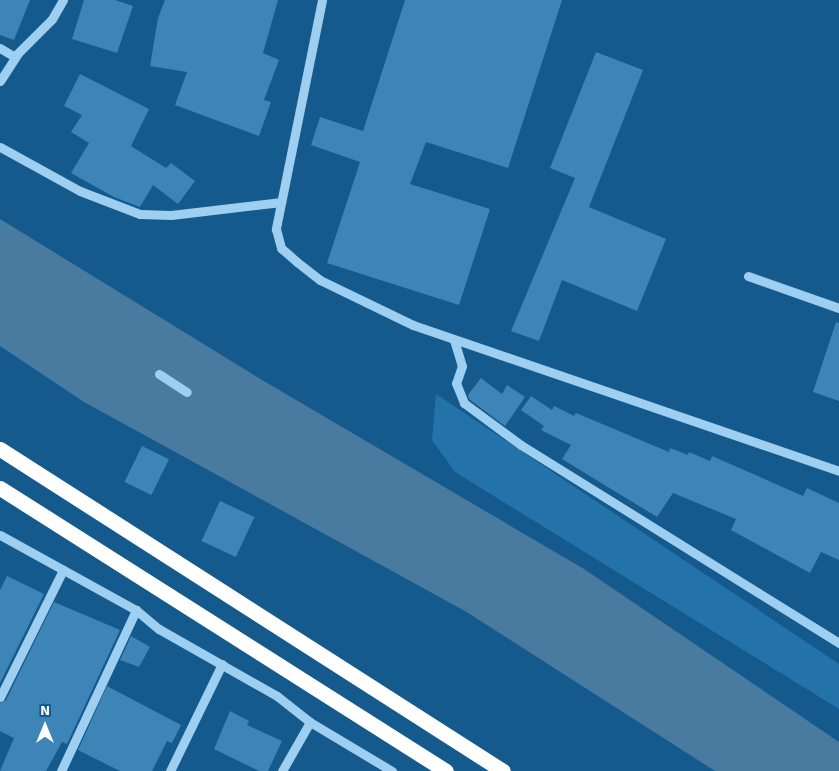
<!DOCTYPE html>
<style>
body{margin:0}
#map{position:relative;width:839px;height:771px;overflow:hidden;background:#145a8d;font-family:Signika,sans-serif}
div>[style]{position:absolute}
.green>*{inset:0;background:#2373aa}
.water>*{inset:0;background:#497ba1}
.building>*{inset:0;background:#3d84b7;transform-origin:0 0}
.minor>*{height:9px;margin:-4.5px;padding:0 4.5px;transform-origin:4.5px;border-radius:4.5px;background:#9ecff0}
.highway>*{height:15px;margin:-7.5px;padding:0 7.5px;transform-origin:7.5px;border-radius:7.5px;background:#fff}
span{translate:-50% -50%;white-space:nowrap;text-align:center;line-height:1.15;-webkit-text-stroke:4px #145a8d;paint-order:stroke}
.north{position:absolute;left:20px;top:701px;width:50px;height:50px;-webkit-text-stroke:4px #145a8d;paint-order:stroke;rotate:0deg;font-size:14px;font-weight:700;line-height:20px;text-align:center;color:#fff}
.north::after{content:'';display:block;margin:auto;width:18px;height:22px;background:#fff;clip-path:polygon(50% 0,100% 100%,50% 72%,0 100%)}
</style>
<div id="map">
<div class="green">
<div style="clip-path:polygon(436px 394px,839px 664px,839px 709px,455px 472px,432px 440px)"></div>
</div>
<div class="water">
<div style="clip-path:polygon(0 219px,262px 380px,584px 569px,839px 742px,839px 771px,715px 771px,465px 611px,84px 402px,0 346px)"></div>
</div>
<div class="building">
<div style="clip-path:polygon(0 0,30px 0,14px 40px,0 35px)"></div>
<div style="clip-path:polygon(84px 0,115px 0,133px 6px,117px 53px,72px 39px)"></div>
<div style="clip-path:polygon(165px 0,278px 0,263px 53px,279px 60px,264px 100px,271px 102px,259px 136px,175px 105px,187px 72px,150px 66px,158px 18px)"></div>
<div style="clip-path:polygon(405px 0,562px 0,508px 168px,426px 142px,410px 184px,490px 209px,459px 305px,327px 263px,360px 162px,311px 145px,320px 117px,363px 131px)"></div>
<div style="clip-path:polygon(596px 52px,643px 70px,589px 207px,666px 239px,637px 311px,562px 280px,539px 341px,511px 331px,575px 178px,550px 168px)"></div>
<div style="clip-path:polygon(80px 74px,149px 109px,131px 146px,166px 168px,171px 163px,195px 181px,178px 204px,153px 185px,140px 207px,114px 197px,71px 173px,89px 143px,71px 132px,82px 115px,64px 106px)"></div>
<div style="clip-path:polygon(836px 322px,839px 323px,839px 401px,813px 392px)"></div>
<div style="clip-path:polygon(481px 378px,502px 394px,507px 385px,525px 397px,505px 426px,469px 399px,468px 395px)"></div>
<div style="clip-path:polygon(531px 396px,552px 410px,554px 406px,574px 416px,576px 413px,669px 452px,670px 448px,688px 455px,689px 452px,710px 461px,712px 456px,803px 496px,807px 488px,839px 503px,839px 560px,821px 552px,810px 573px,731px 530px,736px 519px,673px 493px,657px 517px,562px 459px,571px 445px,541px 430px,544px 426px,521px 410px)"></div>
<div style="left:142px;top:446px;width:30px;height:40px;rotate:26deg"></div>
<div style="left:220px;top:501px;width:38px;height:44px;rotate:25deg"></div>
<div style="clip-path:polygon(7px 576px,44px 594px,0 683px,0 590px)"></div>
<div style="clip-path:polygon(54px 602px,120px 630px,67px 744px,62px 742px,46px 771px,0 771px,14px 738px,0 731px,0 703px,6px 700px)"></div>
<div style="clip-path:polygon(131px 636px,150px 647px,139px 667px,120px 660px)"></div>
<div style="clip-path:polygon(107px 686px,181px 725px,172px 743px,167px 741px,152px 771px,120px 771px,78px 750px)"></div>
<div style="clip-path:polygon(230px 711px,249px 721px,247px 725px,282px 741px,268px 771px,259px 771px,214px 749px)"></div>
</div>
<div class="minor">
<div style="left:322px;top:0;width:234px;rotate:101.4deg"></div>
<div style="left:276px;top:229px;width:20px;rotate:75deg"></div>
<div style="left:281px;top:248px;width:21px;rotate:41deg"></div>
<div style="left:297px;top:262px;width:29px;rotate:38deg"></div>
<div style="left:320px;top:280px;width:103px;rotate:25.8deg"></div>
<div style="left:413px;top:325px;width:450px;rotate:18.9deg"></div>
<div style="left:0;top:48px;width:17px;rotate:31deg"></div>
<div style="left:0;top:81px;width:33px;rotate:-57deg"></div>
<div style="left:18px;top:53px;width:48px;rotate:-45deg"></div>
<div style="left:52px;top:19px;width:22px;rotate:-60deg"></div>
<div style="left:0;top:147px;width:91px;rotate:28.8deg"></div>
<div style="left:80px;top:191px;width:64px;rotate:21deg"></div>
<div style="left:140px;top:214px;width:31px;rotate:2deg"></div>
<div style="left:171px;top:215px;width:111px;rotate:-6.7deg"></div>
<div style="left:748px;top:276px;width:96px;rotate:19.4deg"></div>
<div style="left:454px;top:340px;width:27px;rotate:73deg"></div>
<div style="left:462px;top:366px;width:18px;rotate:109deg"></div>
<div style="left:456px;top:383px;width:22px;rotate:68deg"></div>
<div style="left:464px;top:403px;width:71px;rotate:36.4deg"></div>
<div style="left:521px;top:445px;width:375px;rotate:31.9deg"></div>
<div style="left:159px;top:374px;width:33px;rotate:33deg"></div>
<div style="left:0;top:535px;width:155px;rotate:28.9deg"></div>
<div style="left:136px;top:610px;width:30px;rotate:40deg"></div>
<div style="left:159px;top:629px;width:136px;rotate:29.6deg"></div>
<div style="left:277px;top:696px;width:42px;rotate:38.2deg"></div>
<div style="left:310px;top:722px;width:96px;rotate:30.9deg"></div>
<div style="left:0;top:697px;width:142px;rotate:-63.6deg"></div>
<div style="left:61px;top:771px;width:178px;rotate:-65deg"></div>
<div style="left:170px;top:771px;width:119px;rotate:-64.1deg"></div>
<div style="left:282px;top:771px;width:56px;rotate:-60.3deg"></div>
</div>
<div class="highway">
<div style="left:0;top:449px;width:597px;rotate:32.63deg"></div>
<div style="left:0;top:488px;width:528px;rotate:32.4deg"></div>
</div>
<div class="north">N</div>
</div>
